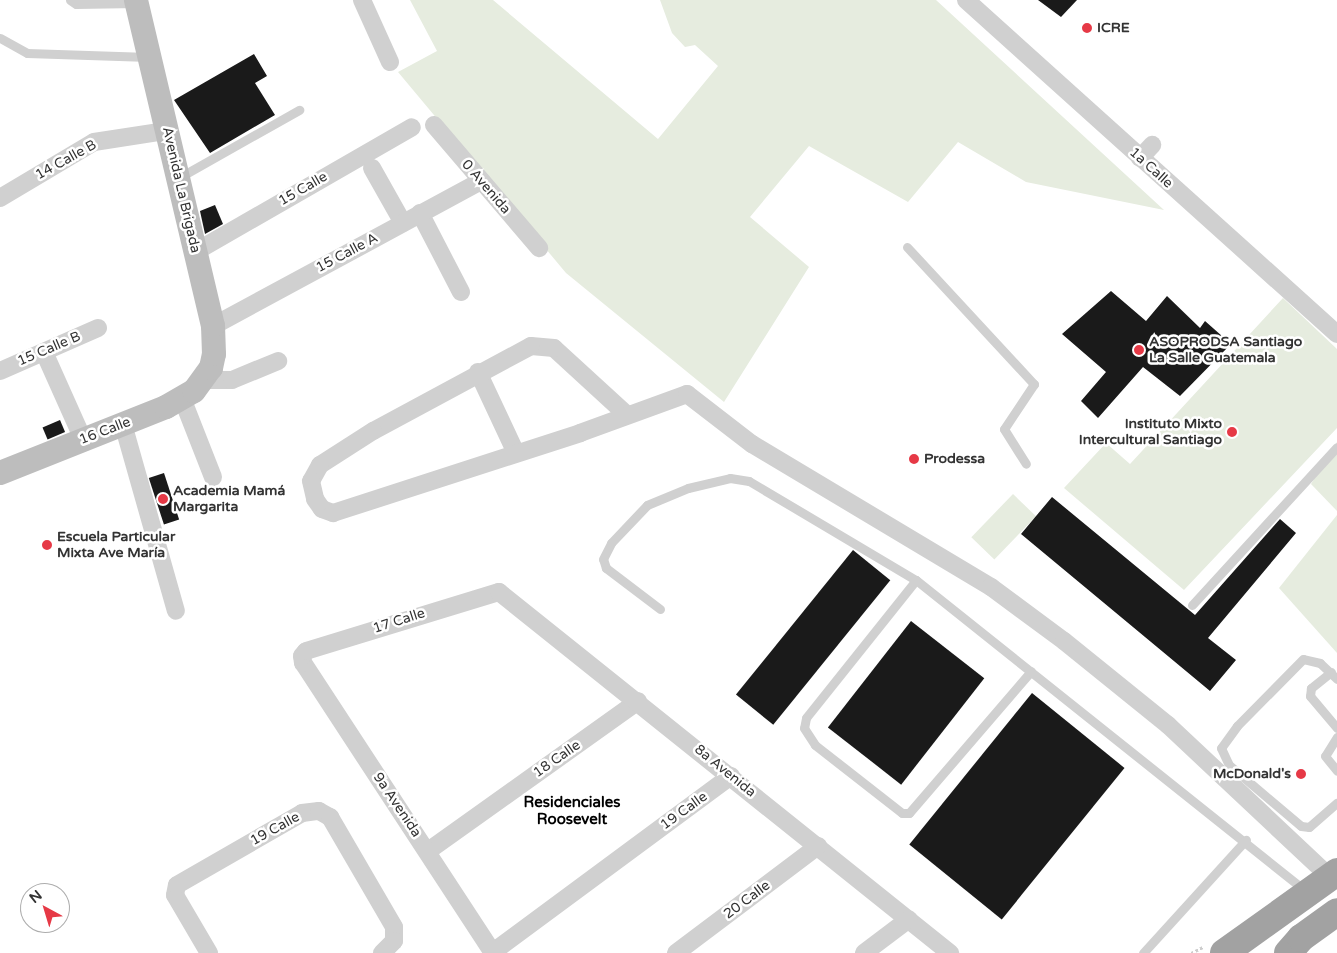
<!DOCTYPE html>
<meta charset="utf-8">
<style>
body{margin:0}
#map{position:relative;width:1337px;height:953px;overflow:hidden;background:#fff;font-family:"Varela Round",sans-serif}
div>[style]{position:absolute}
.green>*{inset:0;background:#e6ecdf;transform-origin:0 0}
.building>*{inset:0;background:#1a1a1a;transform-origin:0 0}
.path>*{height:2.5px;margin-top:-1.25px;transform-origin:0;background:repeating-linear-gradient(90deg,#cdcdcd 0 2.5px,transparent 0 5px)}
.service>*{height:9px;margin:-4.5px;padding:0 4.5px;transform-origin:4.5px;border-radius:4.5px;background:#d0d0d0}
.minor>*{height:18px;margin:-9px;padding:0 9px;transform-origin:9px;border-radius:9px;background:#d0d0d0}
.secondary>*{height:24px;margin:-12px;padding:0 12px;transform-origin:12px;border-radius:12px;background:#bdbdbd}
.trunk>*{height:28px;margin:-14px;padding:0 14px;transform-origin:14px;border-radius:14px;background:#a2a2a2}
.dots>*{width:14px;height:14px;translate:-50% -50%;box-sizing:border-box;border:2px solid #fff;border-radius:50%}
span{translate:-50% -50%;white-space:nowrap;text-align:center;line-height:1.15;-webkit-text-stroke:5px #fff;paint-order:stroke}
.poi-label{font-size:14px;color:#333;font-weight:700}
.left{translate:0 -50%;text-align:left}
.right{translate:-100% -50%;text-align:right}
.street-label{font-size:14px;color:#333}
.neighbourhood-label{font-size:15px;color:#000;font-weight:700}
.north{position:absolute;left:20px;top:883px;width:50px;height:50px;box-sizing:border-box;background:#fff;border:1px solid #adadad;border-radius:50%;rotate:321deg;font-size:14px;font-weight:700;line-height:20px;text-align:center;color:#333}
.north::after{content:'';display:block;margin:auto;width:18px;height:22px;background:#e63946;clip-path:polygon(50% 0,100% 100%,50% 72%,0 100%)}
</style>
<div id="map">
<div class="green">
<div style="clip-path:polygon(410px 0,493px 0,658px 139px,718px 66px,695px 45px,685px 47px,672px 33px,660px 0,936px 0,1164px 210px,1026px 182px,958px 142px,908px 202px,809px 146px,750px 217px,809px 267px,724px 402px,566px 273px,398px 72px,437px 51px)"></div>
<div style="clip-path:polygon(1283px 298px,1337px 349px,1337px 428px,1184px 590px,1064px 488px,1106px 443px,1130px 464px)"></div>
<div style="clip-path:polygon(1337px 442px,1337px 511px,1311px 484px)"></div>
<div style="left:1013px;top:494px;width:32px;height:60px;rotate:44deg"></div>
<div style="clip-path:polygon(1337px 515px,1337px 653px,1279px 588px)"></div>
</div>
<div class="building">
<div style="clip-path:polygon(1038px 0,1077px 0,1061px 17px)"></div>
<div style="clip-path:polygon(254px 54px,267px 76px,255px 83px,275px 115px,210px 153px,174px 100px)"></div>
<div style="clip-path:polygon(215px 205px,223px 224px,205px 234px,200px 211px)"></div>
<div style="clip-path:polygon(1111px 291px,1146px 321px,1167px 296px,1200px 328px,1205px 321px,1231px 344px,1180px 396px,1143px 367px,1098px 418px,1081px 401px,1106px 372px,1062px 334px)"></div>
<div style="left:60px;top:420px;width:13px;height:19px;rotate:67deg"></div>
<div style="left:164px;top:473px;width:49px;height:16px;rotate:72deg"></div>
<div style="clip-path:polygon(1052px 497px,1195px 615px,1280px 519px,1296px 533px,1208px 638px,1236px 660px,1210px 691px,1021px 534px)"></div>
<div style="left:853px;top:550px;width:48px;height:186px;rotate:39deg"></div>
<div style="left:911px;top:621px;width:93px;height:135px;rotate:38deg"></div>
<div style="left:1032px;top:693px;width:119px;height:195px;rotate:39deg"></div>
</div>
<div class="path">
<div style="left:1191px;top:953px;width:13px;rotate:-27deg"></div>
</div>
<div class="service">
<div style="left:70px;top:0;width:7px;rotate:34deg"></div>
<div style="left:76px;top:4px;width:61px;rotate:-0.9deg"></div>
<div style="left:0;top:38px;width:31px;rotate:29deg"></div>
<div style="left:27px;top:53px;width:122px;rotate:1.9deg"></div>
<div style="left:180px;top:177px;width:137px;rotate:-29.4deg"></div>
<div style="left:907px;top:247px;width:187px;rotate:47.2deg"></div>
<div style="left:1034px;top:384px;width:54px;rotate:123.7deg"></div>
<div style="left:1004px;top:429px;width:41px;rotate:57.8deg"></div>
<div style="left:916px;top:580px;width:176px;rotate:128.6deg"></div>
<div style="left:806px;top:718px;width:10px;rotate:101deg"></div>
<div style="left:804px;top:728px;width:20px;rotate:57deg"></div>
<div style="left:815px;top:745px;width:110px;rotate:38deg"></div>
<div style="left:902px;top:813px;width:7px"></div>
<div style="left:909px;top:813px;width:187px;rotate:-49.3deg"></div>
<div style="left:1192px;top:605px;width:214px;rotate:-47.5deg"></div>
<div style="left:660px;top:609px;width:68px;rotate:-142.8deg"></div>
<div style="left:606px;top:568px;width:9px;rotate:-108deg"></div>
<div style="left:603px;top:559px;width:18px;rotate:-63deg"></div>
<div style="left:611px;top:543px;width:52px;rotate:-46.5deg"></div>
<div style="left:647px;top:505px;width:44px;rotate:-22.5deg"></div>
<div style="left:688px;top:488px;width:43px;rotate:-13.4deg"></div>
<div style="left:730px;top:478px;width:19px;rotate:9deg"></div>
<div style="left:749px;top:481px;width:194px;rotate:30.7deg"></div>
<div style="left:916px;top:580px;width:499px;rotate:38.6deg"></div>
<div style="left:1331px;top:672px;width:26px;rotate:141deg"></div>
<div style="left:1311px;top:688px;width:8px;rotate:97deg"></div>
<div style="left:1310px;top:696px;width:42px;rotate:49.8deg"></div>
<div style="left:1337px;top:679px;width:23px;rotate:-137deg"></div>
<div style="left:1320px;top:663px;width:17px;rotate:-167deg"></div>
<div style="left:1303px;top:659px;width:94px;rotate:134.6deg"></div>
<div style="left:1237px;top:726px;width:27px;rotate:126deg"></div>
<div style="left:1221px;top:748px;width:19px;rotate:65deg"></div>
<div style="left:1229px;top:765px;width:94px;rotate:40.3deg"></div>
<div style="left:1301px;top:826px;width:8px;rotate:7deg"></div>
<div style="left:1309px;top:827px;width:37px;rotate:-41deg"></div>
<div style="left:1337px;top:737px;width:22px;rotate:122deg"></div>
<div style="left:1325px;top:756px;width:19px;rotate:51deg"></div>
<div style="left:1143px;top:953px;width:153px;rotate:-47.7deg"></div>
</div>
<div class="minor">
<div style="left:362px;top:0;width:68px;rotate:65.7deg"></div>
<div style="left:966px;top:0;width:499px;rotate:42deg"></div>
<div style="left:434px;top:125px;width:162px;rotate:49.5deg"></div>
<div style="left:1140px;top:158px;width:18px;rotate:-47deg"></div>
<div style="left:372px;top:168px;width:63px;rotate:60.6deg"></div>
<div style="left:0;top:198px;width:109px;rotate:-30.8deg"></div>
<div style="left:94px;top:142px;width:73px;rotate:-8.7deg"></div>
<div style="left:420px;top:213px;width:89px;rotate:62.6deg"></div>
<div style="left:195px;top:252px;width:250px;rotate:-29.9deg"></div>
<div style="left:213px;top:326px;width:305px;rotate:-28.4deg"></div>
<div style="left:44px;top:352px;width:95px;rotate:65.9deg"></div>
<div style="left:0;top:371px;width:107px;rotate:-23.7deg"></div>
<div style="left:478px;top:372px;width:89px;rotate:64.9deg"></div>
<div style="left:205px;top:380px;width:27px"></div>
<div style="left:232px;top:380px;width:50px;rotate:-22.4deg"></div>
<div style="left:182px;top:398px;width:85px;rotate:68.6deg"></div>
<div style="left:627px;top:415px;width:99px;rotate:-137.5deg"></div>
<div style="left:554px;top:348px;width:23px;rotate:-175deg"></div>
<div style="left:531px;top:346px;width:179px;rotate:151.7deg"></div>
<div style="left:373px;top:431px;width:63px;rotate:147.3deg"></div>
<div style="left:320px;top:465px;width:18px;rotate:119deg"></div>
<div style="left:311px;top:481px;width:18px;rotate:77deg"></div>
<div style="left:315px;top:499px;width:12px;rotate:55deg"></div>
<div style="left:322px;top:509px;width:12px;rotate:20deg"></div>
<div style="left:333px;top:513px;width:260px;rotate:-17.9deg"></div>
<div style="left:580px;top:433px;width:114px;rotate:-20deg"></div>
<div style="left:687px;top:394px;width:82px;rotate:37.6deg"></div>
<div style="left:752px;top:444px;width:279px;rotate:30.9deg"></div>
<div style="left:991px;top:587px;width:91px;rotate:36.5deg"></div>
<div style="left:1064px;top:641px;width:134px;rotate:38.9deg"></div>
<div style="left:1168px;top:725px;width:222px;rotate:43.2deg"></div>
<div style="left:123px;top:424px;width:194px;rotate:74.2deg"></div>
<div style="left:428px;top:851px;width:258px;rotate:-35.5deg"></div>
<div style="left:493px;top:952px;width:296px;rotate:-36.5deg"></div>
<div style="left:209px;top:953px;width:67px;rotate:-120.4deg"></div>
<div style="left:175px;top:895px;width:10px;rotate:-79deg"></div>
<div style="left:177px;top:885px;width:144px;rotate:-29.9deg"></div>
<div style="left:302px;top:813px;width:17px;rotate:-7deg"></div>
<div style="left:319px;top:811px;width:13px;rotate:29deg"></div>
<div style="left:330px;top:817px;width:127px;rotate:59.8deg"></div>
<div style="left:394px;top:927px;width:14px;rotate:90deg"></div>
<div style="left:394px;top:941px;width:17px;rotate:135deg"></div>
<div style="left:493px;top:953px;width:347px;rotate:-123.2deg"></div>
<div style="left:303px;top:663px;width:7px;rotate:-98deg"></div>
<div style="left:302px;top:656px;width:6px;rotate:-51deg"></div>
<div style="left:306px;top:651px;width:202px;rotate:-17deg"></div>
<div style="left:499px;top:592px;width:578px;rotate:38.68deg"></div>
<div style="left:676px;top:953px;width:178px;rotate:-37deg"></div>
<div style="left:864px;top:953px;width:56px;rotate:-37.1deg"></div>
</div>
<div class="secondary">
<div style="left:0;top:473px;width:179px;rotate:-21.7deg"></div>
<div style="left:166px;top:407px;width:32px;rotate:-30deg"></div>
<div style="left:194px;top:391px;width:29px;rotate:-54deg"></div>
<div style="left:211px;top:368px;width:14px;rotate:-78deg"></div>
<div style="left:214px;top:354px;width:28px;rotate:-92deg"></div>
<div style="left:213px;top:326px;width:335px;rotate:-103.3deg"></div>
</div>
<div class="trunk">
<div style="left:1224px;top:953px;width:139px;rotate:-35.6deg"></div>
<div style="left:1288px;top:953px;width:20px;rotate:-49deg"></div>
<div style="left:1301px;top:938px;width:44px;rotate:-35.8deg"></div>
</div>
<div class="dots">
<div style="left:1087px;top:28px;background:#e63946"></div>
<div style="left:1139px;top:350px;background:#e63946"></div>
<div style="left:1232px;top:432px;background:#e63946"></div>
<div style="left:914px;top:459px;background:#e63946"></div>
<div style="left:163px;top:499px;background:#e63946"></div>
<div style="left:47px;top:545px;background:#e63946"></div>
<div style="left:1301px;top:774px;background:#e63946"></div>
</div>
<div class="poi-label">
<span class="left" style="left:1097px;top:28px">ICRE</span>
<span class="left" style="left:1149px;top:350px">ASOPRODSA Santiago<br>La Salle Guatemala</span>
<span class="right" style="left:1222px;top:432px">Instituto Mixto<br>Intercultural Santiago</span>
<span class="left" style="left:924px;top:459px">Prodessa</span>
<span class="left" style="left:173px;top:499px">Academia Mamá<br>Margarita</span>
<span class="left" style="left:57px;top:545px">Escuela Particular<br>Mixta Ave María</span>
<span class="right" style="left:1291px;top:774px">McDonald's</span>
</div>
<div class="street-label">
<span style="left:66px;top:160px;rotate:-29deg">14 Calle B</span>
<span style="left:1151px;top:168px;rotate:42deg">1a Calle</span>
<span style="left:486px;top:187px;rotate:49deg">0 Avenida</span>
<span style="left:303px;top:189px;rotate:-30deg">15 Calle</span>
<span style="left:181px;top:190px;rotate:77deg">Avenida La Brigada</span>
<span style="left:347px;top:253px;rotate:-28deg">15 Calle A</span>
<span style="left:49px;top:349px;rotate:-23deg">15 Calle B</span>
<span style="left:105px;top:431px;rotate:-21deg">16 Calle</span>
<span style="left:399px;top:621px;rotate:-18deg">17 Calle</span>
<span style="left:557px;top:759px;rotate:-35deg">18 Calle</span>
<span style="left:725px;top:771px;rotate:39deg">8a Avenida</span>
<span style="left:397px;top:805px;rotate:56deg">9a Avenida</span>
<span style="left:684px;top:811px;rotate:-36deg">19 Calle</span>
<span style="left:275px;top:829px;rotate:-29deg">19 Calle</span>
<span style="left:747px;top:900px;rotate:-37deg">20 Calle</span>
</div>
<div class="neighbourhood-label">
<span style="left:572px;top:811px">Residenciales<br>Roosevelt</span>
</div>
<div class="north">N</div>
</div>
